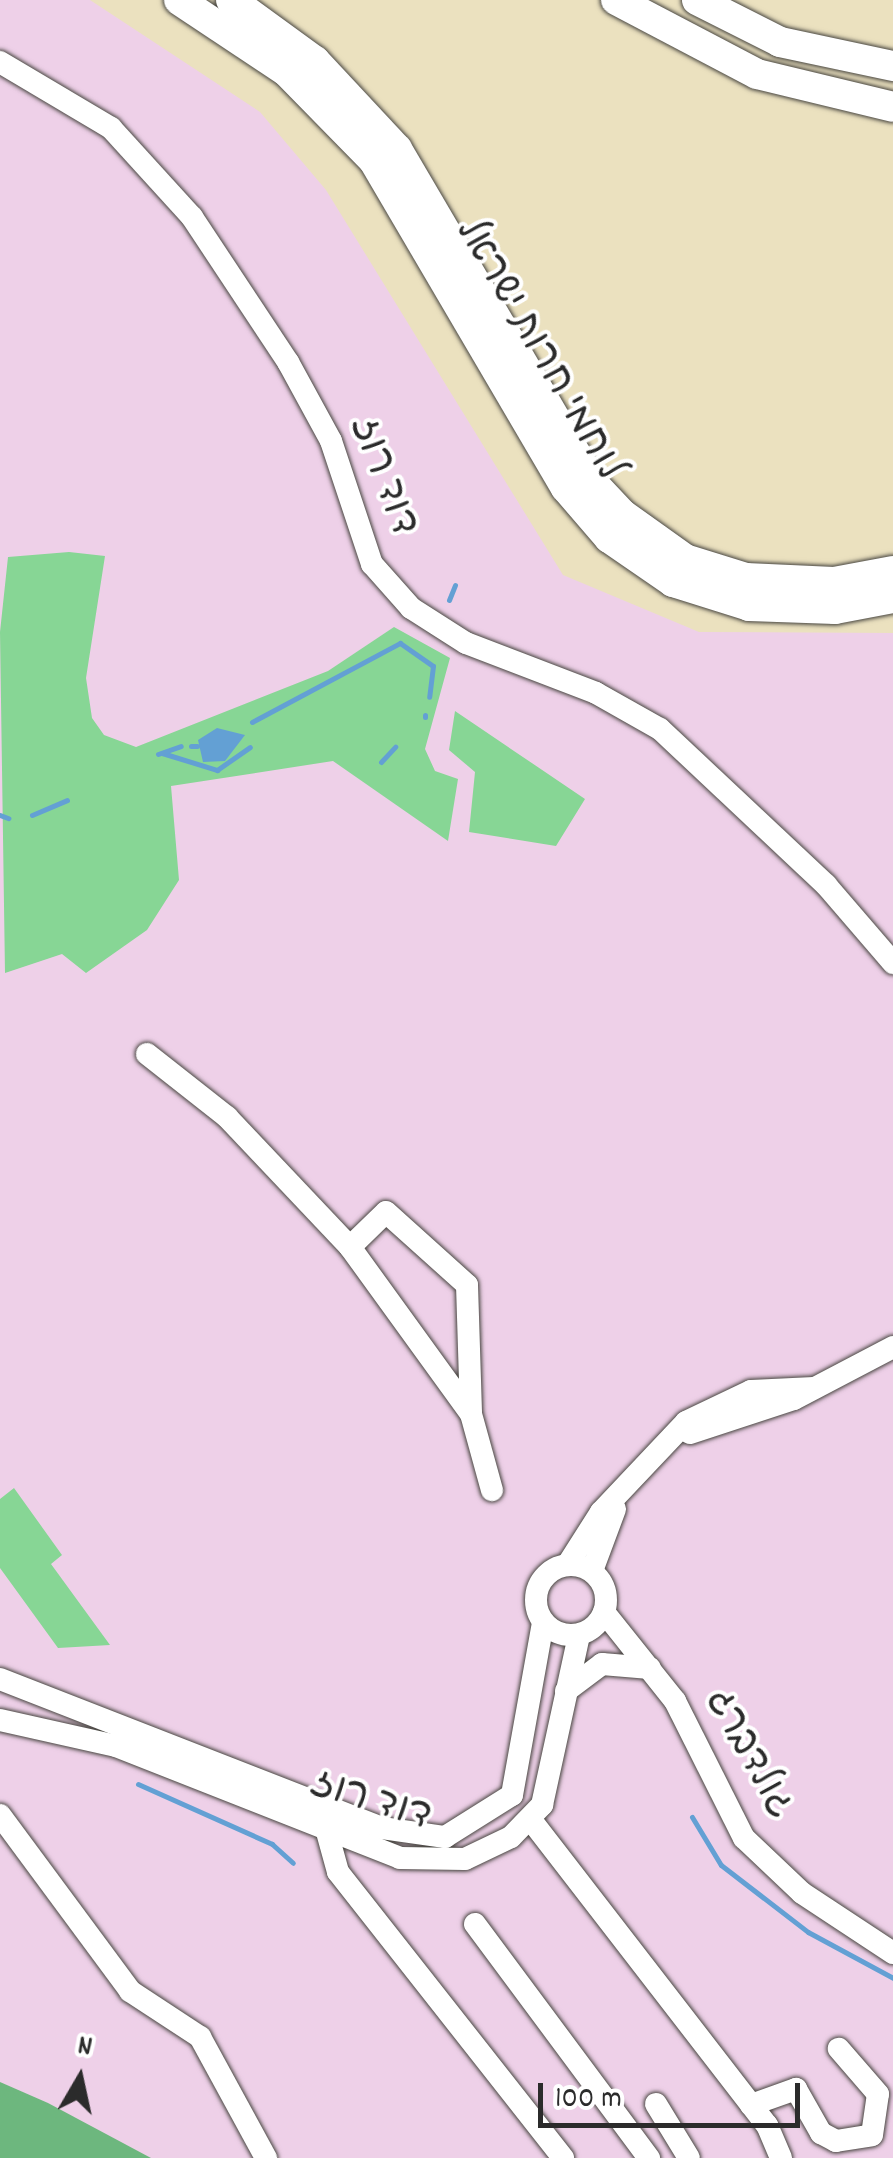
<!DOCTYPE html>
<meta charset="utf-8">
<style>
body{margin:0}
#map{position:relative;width:893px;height:2158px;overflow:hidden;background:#ebe1bf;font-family:Dekko,"Playpen Sans Hebrew",sans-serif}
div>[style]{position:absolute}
.built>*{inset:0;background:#eed0e8}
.green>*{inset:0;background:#87d695}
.forest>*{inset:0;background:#6db77e}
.water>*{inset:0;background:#63a0d4}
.stream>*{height:5px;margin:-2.5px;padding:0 2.5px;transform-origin:2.5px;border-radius:2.5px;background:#63a0d4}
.roads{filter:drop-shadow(0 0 2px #484641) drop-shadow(0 0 2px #484641)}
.minor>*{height:22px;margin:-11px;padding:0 11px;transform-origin:11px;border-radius:11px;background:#fff}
.minor>.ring{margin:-11px;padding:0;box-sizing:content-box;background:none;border:22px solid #fff;border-radius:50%}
.major>*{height:30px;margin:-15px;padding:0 15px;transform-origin:15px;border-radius:15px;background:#fff}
span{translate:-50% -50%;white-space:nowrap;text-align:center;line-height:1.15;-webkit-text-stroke:8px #fff;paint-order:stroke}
.street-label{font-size:40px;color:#2b2b2b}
.north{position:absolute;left:30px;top:2028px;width:100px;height:100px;-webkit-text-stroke:8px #fff;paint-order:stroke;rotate:9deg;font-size:28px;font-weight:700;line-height:40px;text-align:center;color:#2b2b2b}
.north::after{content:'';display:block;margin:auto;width:35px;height:45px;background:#2b2b2b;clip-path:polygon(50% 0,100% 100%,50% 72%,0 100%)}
.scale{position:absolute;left:538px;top:2083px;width:262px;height:45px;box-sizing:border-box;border:5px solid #2b2b2b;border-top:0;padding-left:12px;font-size:30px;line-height:35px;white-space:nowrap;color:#2b2b2b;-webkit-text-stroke:8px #fff;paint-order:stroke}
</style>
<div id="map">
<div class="built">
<div style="clip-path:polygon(0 0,90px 0,260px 112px,326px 190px,563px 575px,699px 632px,893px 633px,893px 2158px,144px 2158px,0 2085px)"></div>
</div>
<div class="green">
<div style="clip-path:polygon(69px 552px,105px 556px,86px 678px,92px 718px,104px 735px,136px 747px,328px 671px,394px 627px,450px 658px,425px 749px,435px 771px,458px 779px,448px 841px,333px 761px,171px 786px,179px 880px,147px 930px,86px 973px,62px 954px,5px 973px,0 632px,8px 557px)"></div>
<div style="clip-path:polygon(455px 711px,585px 799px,556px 846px,469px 832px,475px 772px,449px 750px)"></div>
<div style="clip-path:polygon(14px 1488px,62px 1555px,51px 1564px,110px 1645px,58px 1648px,0 1568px,0 1499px)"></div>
</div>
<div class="forest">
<div style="clip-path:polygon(0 2082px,48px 2103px,151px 2158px,0 2158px)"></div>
</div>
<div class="water">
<div style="clip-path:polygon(217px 728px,245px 735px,225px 761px,203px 762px,198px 740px)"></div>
</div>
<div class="stream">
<div style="left:449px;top:600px;width:16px;rotate:-68deg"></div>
<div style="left:425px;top:717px;width:2px;rotate:-90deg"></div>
<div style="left:252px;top:722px;width:168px;rotate:-28.1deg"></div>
<div style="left:400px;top:643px;width:40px;rotate:34.9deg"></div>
<div style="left:433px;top:666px;width:31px;rotate:97deg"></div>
<div style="left:191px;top:746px;width:6px"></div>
<div style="left:162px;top:753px;width:58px;rotate:17.2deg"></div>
<div style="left:217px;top:770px;width:40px;rotate:-34.9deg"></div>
<div style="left:158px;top:754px;width:24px;rotate:-19deg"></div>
<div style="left:381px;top:762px;width:21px;rotate:-47deg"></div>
<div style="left:0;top:815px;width:9px;rotate:21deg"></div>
<div style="left:32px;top:815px;width:38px;rotate:-23deg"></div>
<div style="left:138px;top:1784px;width:147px;rotate:24.1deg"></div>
<div style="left:272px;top:1844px;width:28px;rotate:42deg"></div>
<div style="left:692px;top:1817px;width:56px;rotate:58.9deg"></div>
<div style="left:721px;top:1865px;width:110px;rotate:37.6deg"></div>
<div style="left:808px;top:1932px;width:97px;rotate:28.4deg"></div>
</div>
<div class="roads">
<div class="minor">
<div style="left:0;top:62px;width:129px;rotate:30.7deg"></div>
<div style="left:111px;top:128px;width:120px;rotate:47.7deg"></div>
<div style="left:192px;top:217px;width:174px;rotate:56.5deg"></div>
<div style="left:288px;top:362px;width:90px;rotate:61.4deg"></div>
<div style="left:331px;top:441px;width:130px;rotate:71.6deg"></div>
<div style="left:372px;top:564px;width:59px;rotate:48.4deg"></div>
<div style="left:411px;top:608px;width:65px;rotate:32.5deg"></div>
<div style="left:466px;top:643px;width:139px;rotate:21deg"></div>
<div style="left:596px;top:693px;width:73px;rotate:29.4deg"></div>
<div style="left:660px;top:729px;width:228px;rotate:43.2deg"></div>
<div style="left:826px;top:885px;width:103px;rotate:49.3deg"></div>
<div style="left:147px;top:1054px;width:102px;rotate:38.2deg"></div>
<div style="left:227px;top:1117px;width:179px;rotate:46.6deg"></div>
<div style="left:350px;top:1247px;width:206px;rotate:54.1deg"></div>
<div style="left:350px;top:1247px;width:50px;rotate:-44.2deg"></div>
<div style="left:386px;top:1212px;width:109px;rotate:42deg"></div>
<div style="left:467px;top:1285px;width:129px;rotate:88.2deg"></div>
<div style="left:471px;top:1414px;width:79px;rotate:74.6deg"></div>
<div style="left:690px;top:1433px;width:109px;rotate:-18.1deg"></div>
<div style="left:794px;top:1399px;width:112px;rotate:-27.7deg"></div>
<div style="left:568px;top:1564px;width:62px;rotate:-57.6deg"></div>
<div style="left:601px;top:1512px;width:124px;rotate:-46.6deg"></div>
<div style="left:686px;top:1422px;width:72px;rotate:-25.5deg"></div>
<div style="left:751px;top:1391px;width:63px;rotate:-2.7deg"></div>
<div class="ring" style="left:536px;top:1565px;width:48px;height:48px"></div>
<div style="left:592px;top:1571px;width:66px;rotate:-69.6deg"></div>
<div style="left:604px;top:1612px;width:114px;rotate:51.4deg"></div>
<div style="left:675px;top:1701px;width:153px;rotate:63.3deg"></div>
<div style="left:744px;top:1838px;width:80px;rotate:43.5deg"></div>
<div style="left:802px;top:1893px;width:109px;rotate:33.4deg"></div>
<div style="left:0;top:1679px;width:410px;rotate:21.3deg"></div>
<div style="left:382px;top:1828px;width:64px;rotate:8.1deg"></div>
<div style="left:445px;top:1837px;width:79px;rotate:-32.1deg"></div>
<div style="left:512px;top:1795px;width:175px;rotate:-79.8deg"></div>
<div style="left:566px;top:1691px;width:45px;rotate:-36.9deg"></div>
<div style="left:602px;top:1664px;width:48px;rotate:4.8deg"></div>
<div style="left:0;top:1720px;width:119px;rotate:12.6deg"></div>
<div style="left:116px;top:1746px;width:305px;rotate:21.5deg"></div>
<div style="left:400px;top:1858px;width:65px;rotate:0.9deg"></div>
<div style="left:465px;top:1859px;width:51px;rotate:-25.6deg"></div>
<div style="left:511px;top:1837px;width:45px;rotate:-45.9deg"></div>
<div style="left:542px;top:1805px;width:174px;rotate:-77.7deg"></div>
<div style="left:0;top:1815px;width:219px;rotate:53.5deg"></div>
<div style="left:130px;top:1991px;width:84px;rotate:33.3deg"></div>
<div style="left:200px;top:2037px;width:138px;rotate:61.4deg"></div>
<div style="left:531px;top:1820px;width:386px;rotate:52.3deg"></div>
<div style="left:767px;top:2125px;width:36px;rotate:67deg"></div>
<div style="left:327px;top:1832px;width:41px;rotate:74.6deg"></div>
<div style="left:338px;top:1872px;width:364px;rotate:51.8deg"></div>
<div style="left:475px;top:1924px;width:292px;rotate:53.4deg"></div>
<div style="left:656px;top:2104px;width:63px;rotate:58.6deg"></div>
<div style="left:751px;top:2105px;width:48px;rotate:-19.6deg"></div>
<div style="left:796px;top:2089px;width:51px;rotate:60.4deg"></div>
<div style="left:821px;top:2133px;width:17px;rotate:28deg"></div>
<div style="left:836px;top:2141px;width:36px;rotate:-9deg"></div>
<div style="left:872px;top:2135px;width:41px;rotate:-81.7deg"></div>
<div style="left:878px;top:2094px;width:60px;rotate:-130.9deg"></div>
</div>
<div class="major">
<div style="left:179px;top:0;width:128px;rotate:33.6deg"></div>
<div style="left:286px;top:71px;width:126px;rotate:45.6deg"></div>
<div style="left:374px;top:161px;width:379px;rotate:59.6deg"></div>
<div style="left:566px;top:488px;width:66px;rotate:49.3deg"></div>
<div style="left:609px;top:538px;width:78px;rotate:34.5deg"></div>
<div style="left:673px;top:582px;width:80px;rotate:17.5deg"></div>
<div style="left:749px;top:606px;width:86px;rotate:2deg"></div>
<div style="left:835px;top:609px;width:59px;rotate:-10.7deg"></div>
<div style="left:231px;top:0;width:104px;rotate:36deg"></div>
<div style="left:315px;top:61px;width:120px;rotate:47deg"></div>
<div style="left:397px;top:149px;width:386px;rotate:59.6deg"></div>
<div style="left:592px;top:482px;width:44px;rotate:46.8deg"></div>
<div style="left:622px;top:514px;width:77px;rotate:35.5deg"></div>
<div style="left:685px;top:559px;width:64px;rotate:17.3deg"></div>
<div style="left:746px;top:578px;width:88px;rotate:2.6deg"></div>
<div style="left:834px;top:582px;width:60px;rotate:-10.6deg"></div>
<div style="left:616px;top:0;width:159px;rotate:27.7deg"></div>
<div style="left:757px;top:74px;width:140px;rotate:13.6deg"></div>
<div style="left:697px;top:0;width:93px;rotate:26.8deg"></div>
<div style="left:780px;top:42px;width:116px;rotate:12deg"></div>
</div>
</div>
<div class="street-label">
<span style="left:537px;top:351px;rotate:60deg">לוחמי חרות ישראל</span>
<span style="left:381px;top:477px;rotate:69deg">דוד רוז</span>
<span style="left:747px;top:1755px;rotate:61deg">גולדברג</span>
<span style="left:370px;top:1803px;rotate:17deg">דוד רוז</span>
</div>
<div class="north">N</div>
<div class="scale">100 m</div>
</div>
